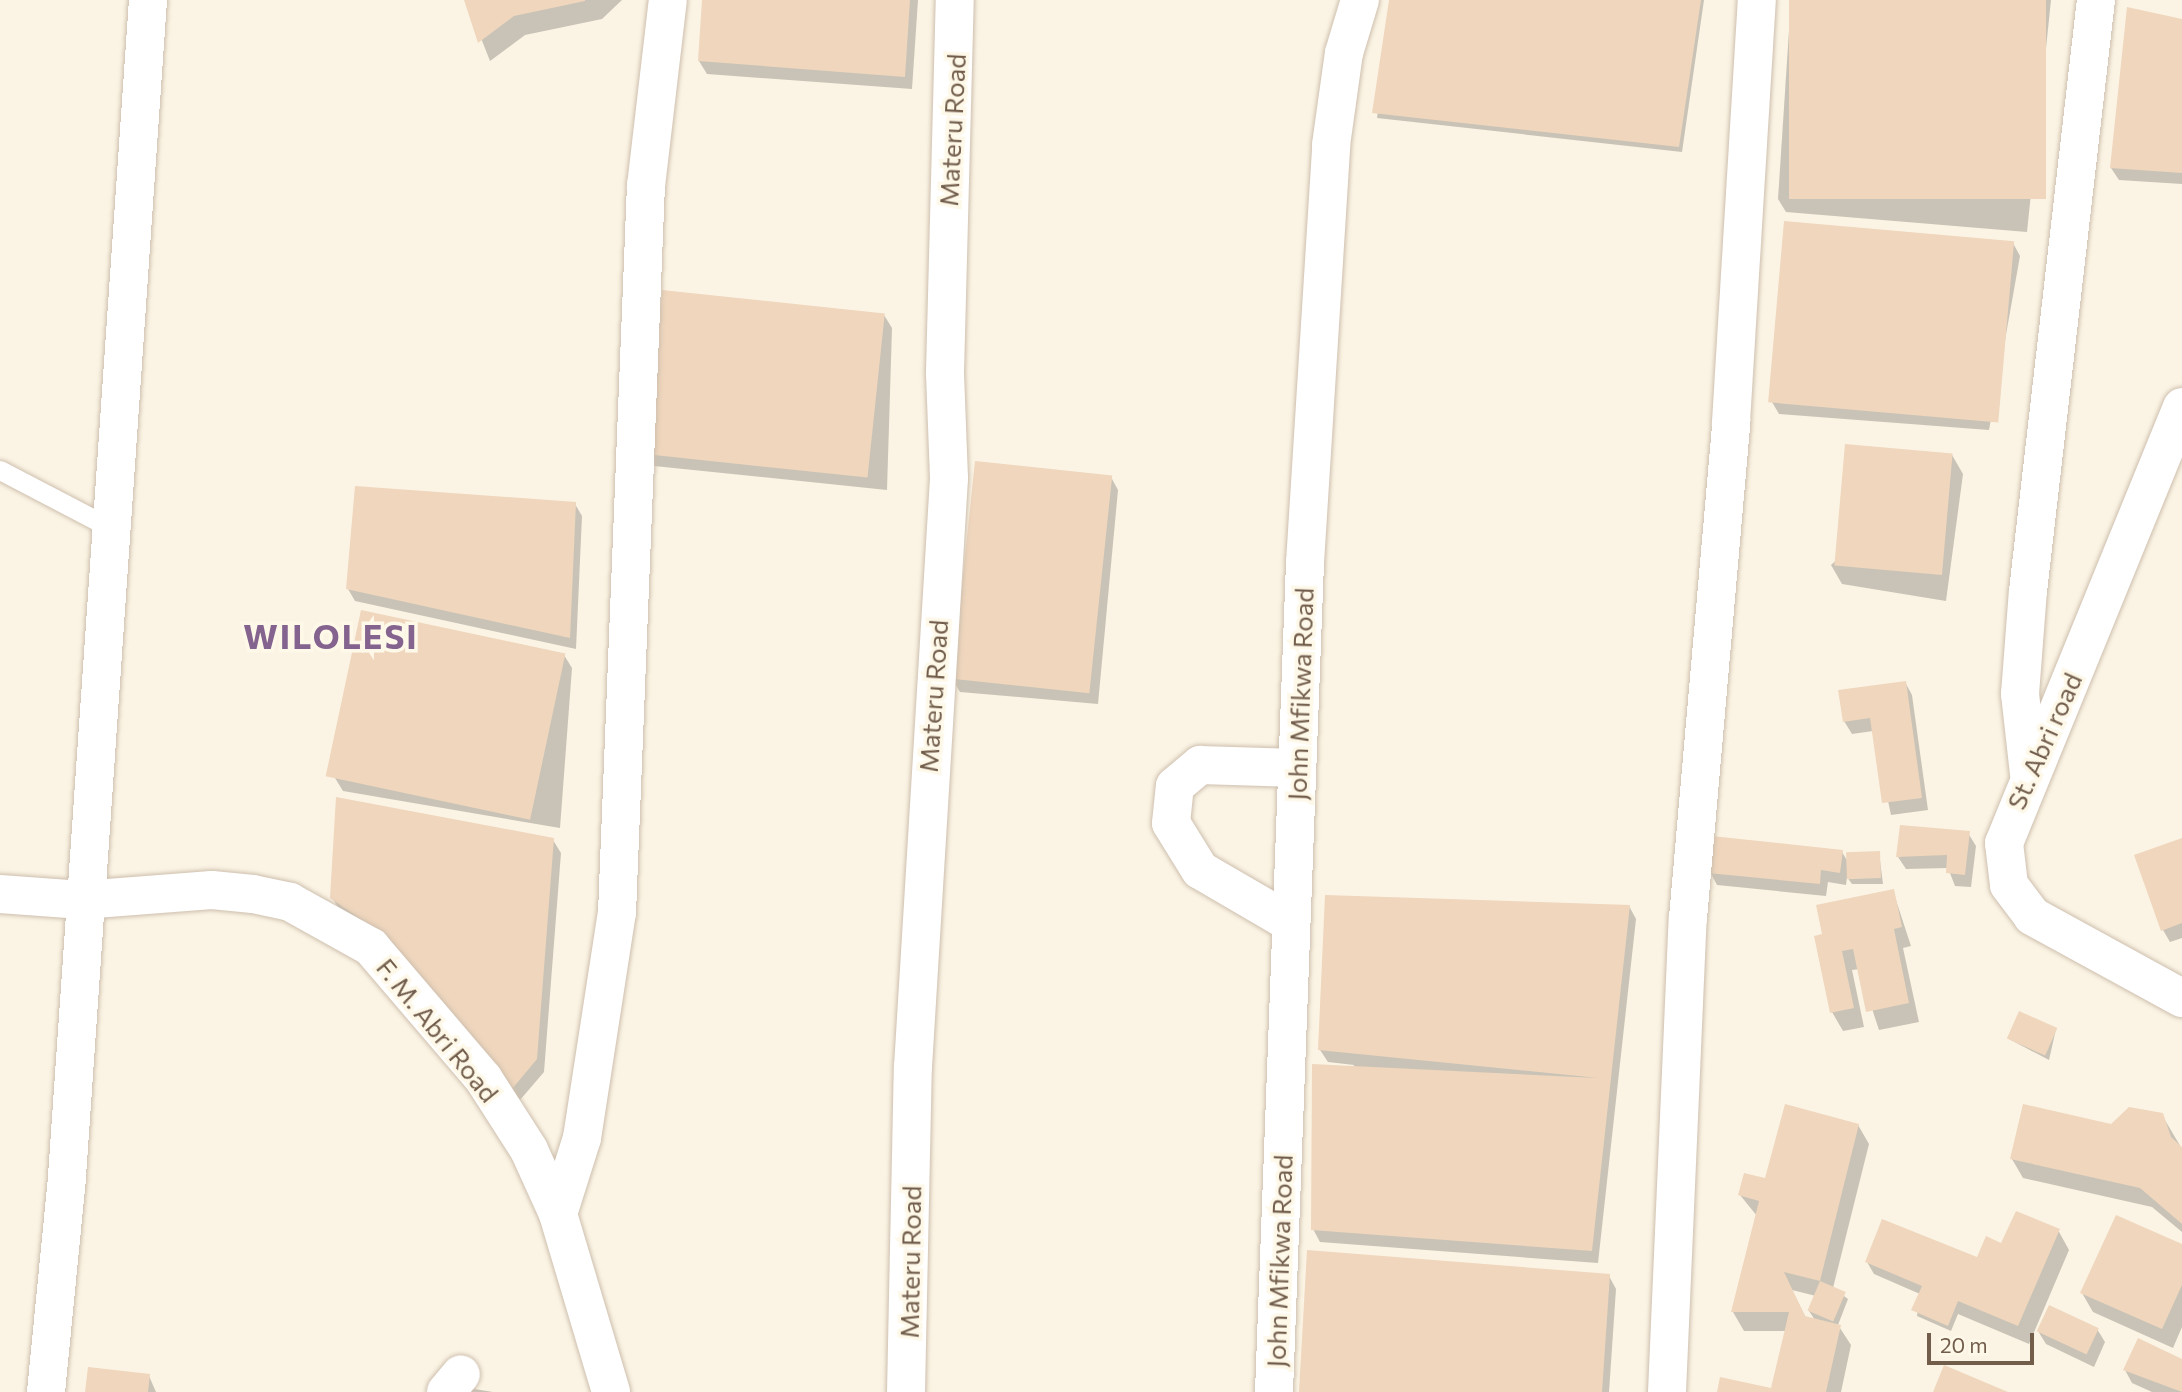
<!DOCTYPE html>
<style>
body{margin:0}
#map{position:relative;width:2182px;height:1392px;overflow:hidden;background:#fbf4e4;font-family:Commissioner,sans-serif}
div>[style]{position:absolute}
.shadow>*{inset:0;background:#0003}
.building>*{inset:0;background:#efd6bd;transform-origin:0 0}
.roads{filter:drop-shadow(0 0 2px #cebfae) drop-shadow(0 0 2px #cebfae)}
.service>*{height:19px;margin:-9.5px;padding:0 9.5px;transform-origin:9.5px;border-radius:9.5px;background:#fff}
.minor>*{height:38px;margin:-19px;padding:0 19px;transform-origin:19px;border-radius:19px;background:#fff}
span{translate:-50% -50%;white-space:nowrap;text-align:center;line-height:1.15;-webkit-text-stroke:7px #fef8e9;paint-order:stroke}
.street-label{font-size:26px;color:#725d4b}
.district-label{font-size:33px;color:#84638e;font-weight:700;letter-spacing:2px}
.scale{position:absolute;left:1927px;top:1333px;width:107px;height:32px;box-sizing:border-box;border:4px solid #725d4b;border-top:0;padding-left:9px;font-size:21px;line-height:24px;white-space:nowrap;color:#725d4b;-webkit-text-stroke:5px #fef8e9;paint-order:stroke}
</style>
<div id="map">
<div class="shadow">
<div style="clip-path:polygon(466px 0,622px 0,602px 19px,525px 35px,490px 61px)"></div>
<div style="clip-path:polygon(704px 0,918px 0,912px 89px,707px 74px,699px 61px)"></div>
<div style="clip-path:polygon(1391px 0,1704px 0,1682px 152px,1377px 118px)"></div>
<div style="clip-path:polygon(1791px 0,2051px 0,2027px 232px,1786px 212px,1778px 199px)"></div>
<div style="clip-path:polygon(2182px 21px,2182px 184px,2119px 180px,2111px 168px)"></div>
<div style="clip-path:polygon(2013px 243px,2020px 256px,1989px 430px,1779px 414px,1772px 402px)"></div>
<div style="clip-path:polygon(884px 315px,892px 328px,887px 490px,654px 466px,647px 453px)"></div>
<div style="clip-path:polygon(1952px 455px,1963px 474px,1946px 601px,1842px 584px,1831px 565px)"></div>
<div style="clip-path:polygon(1111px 477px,1118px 490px,1098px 704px,960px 692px,952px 679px)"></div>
<div style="clip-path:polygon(575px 504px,582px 516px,576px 649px,355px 601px,348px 589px)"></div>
<div style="clip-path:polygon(564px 655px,572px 668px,560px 828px,343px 791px,335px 778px)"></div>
<div style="clip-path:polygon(1905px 682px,1912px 695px,1928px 810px,1891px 815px,1873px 731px,1852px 734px,1844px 721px)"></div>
<div style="clip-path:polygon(1968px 833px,1976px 846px,1971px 887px,1955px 886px,1948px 868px,1906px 869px,1898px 857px)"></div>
<div style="clip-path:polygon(553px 840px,561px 853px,544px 1072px,520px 1100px,393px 948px,340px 911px,332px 897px)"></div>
<div style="clip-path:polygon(2182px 840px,2182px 938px,2170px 942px,2163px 930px)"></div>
<div style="clip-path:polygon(1842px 852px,1848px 862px,1879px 853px,1883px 884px,1852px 884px,1847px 877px,1846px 885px,1828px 882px,1826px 896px,1717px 885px,1710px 872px)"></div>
<div style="clip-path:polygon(1893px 891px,1911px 946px,1903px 948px,1919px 1022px,1879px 1030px,1859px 969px,1852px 970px,1864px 1027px,1843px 1031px,1832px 1012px,1824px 936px)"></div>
<div style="clip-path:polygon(1629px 906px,1636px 919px,1598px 1263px,1320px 1242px,1313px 1229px,1354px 1065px,1328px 1062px,1320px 1050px)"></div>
<div style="clip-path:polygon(2056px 1029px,2049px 1060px,2009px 1039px)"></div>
<div style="clip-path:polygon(2162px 1115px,2182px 1149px,2182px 1232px,2152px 1207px,2023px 1178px,2012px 1159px)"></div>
<div style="clip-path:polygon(evenodd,1858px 1125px,1869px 1144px,1833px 1288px,1848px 1299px,1838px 1325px,1851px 1345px,1841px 1392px,1718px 1392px,1773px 1390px,1786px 1331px,1744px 1331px,1733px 1312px,1757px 1216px,1740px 1195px,1858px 1125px,1792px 1290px,1816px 1296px,1809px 1311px,1815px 1320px,1806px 1318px,1792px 1290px)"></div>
<div style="clip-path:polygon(2058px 1230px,2069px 1250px,2029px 1344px,1958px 1314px,1951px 1331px,1917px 1316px,1920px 1294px,1874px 1274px,1867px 1262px,1977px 1261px,2002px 1245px)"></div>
<div style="clip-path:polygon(2182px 1246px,2182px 1327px,2173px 1348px,2093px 1312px,2082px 1293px)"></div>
<div style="clip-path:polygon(1609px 1276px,1616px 1289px,1609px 1392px,1301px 1392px)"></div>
<div style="clip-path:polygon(2097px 1329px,2105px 1342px,2094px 1367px,2046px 1344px,2038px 1331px)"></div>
<div style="clip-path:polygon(2182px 1361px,2182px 1392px,2152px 1392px,2132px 1383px,2125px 1370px)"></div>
<div style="clip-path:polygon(149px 1376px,156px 1392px,87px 1392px)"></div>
<div style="clip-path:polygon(468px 1388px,493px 1392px,467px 1392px)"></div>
</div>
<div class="building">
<div style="clip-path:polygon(464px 0,585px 0,585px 1px,514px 16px,478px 43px)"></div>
<div style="clip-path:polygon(702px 0,910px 0,905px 77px,698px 61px)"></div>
<div style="clip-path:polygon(1389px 0,1701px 0,1679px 147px,1372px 113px)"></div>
<div style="left:1789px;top:0;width:257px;height:199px"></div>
<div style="clip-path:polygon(2127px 7px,2182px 19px,2182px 173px,2110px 168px)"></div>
<div style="left:1784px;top:221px;width:231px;height:182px;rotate:5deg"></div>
<div style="left:662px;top:290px;width:224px;height:165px;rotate:6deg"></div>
<div style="left:1845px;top:444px;width:108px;height:122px;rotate:5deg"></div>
<div style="left:975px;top:461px;width:138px;height:219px;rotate:6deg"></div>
<div style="clip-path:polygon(355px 486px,576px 502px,570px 638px,346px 589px)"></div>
<div style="left:361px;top:610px;width:209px;height:170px;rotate:12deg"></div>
<div style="clip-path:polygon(1906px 681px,1922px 798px,1882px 803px,1870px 718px,1843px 722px,1838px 690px)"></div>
<div style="clip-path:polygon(336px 797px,554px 838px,537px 1059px,512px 1089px,384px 935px,330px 898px)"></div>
<div style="clip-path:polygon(1900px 825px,1970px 831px,1965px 875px,1946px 873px,1947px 855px,1896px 857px)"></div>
<div style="clip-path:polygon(1712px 836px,1843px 850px,1840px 873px,1821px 870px,1820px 884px,1708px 873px)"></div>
<div style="clip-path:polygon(2182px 838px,2182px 923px,2161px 931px,2134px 855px)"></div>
<div style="left:1880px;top:851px;width:27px;height:34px;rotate:88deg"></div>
<div style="clip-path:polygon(1894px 889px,1902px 927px,1894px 929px,1909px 1003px,1866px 1012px,1853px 949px,1842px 951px,1854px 1008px,1830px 1013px,1814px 936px,1822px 934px,1816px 905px)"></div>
<div style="clip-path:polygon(1325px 895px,1630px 905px,1592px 1251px,1311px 1230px,1312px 1064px,1598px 1078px,1318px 1050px)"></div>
<div style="left:2019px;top:1011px;width:42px;height:30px;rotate:24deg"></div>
<div style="clip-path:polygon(1785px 1104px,1859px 1124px,1820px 1281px,1784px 1272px,1805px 1316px,1841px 1325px,1826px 1392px,1717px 1392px,1720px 1377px,1771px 1388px,1789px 1312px,1731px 1312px,1759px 1201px,1738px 1195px,1744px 1173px,1765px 1178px)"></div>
<div style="clip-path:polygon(2023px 1104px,2111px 1124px,2129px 1107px,2163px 1113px,2171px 1137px,2182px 1147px,2182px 1224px,2140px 1188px,2010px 1159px)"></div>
<div style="clip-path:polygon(2016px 1211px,2060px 1229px,2018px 1326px,1958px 1301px,1948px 1326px,1911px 1310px,1922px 1286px,1865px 1262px,1882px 1219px,1977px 1257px,1986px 1236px,2001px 1243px)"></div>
<div style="clip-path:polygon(2116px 1215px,2182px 1244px,2182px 1285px,2162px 1329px,2080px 1293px)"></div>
<div style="clip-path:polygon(1307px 1250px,1610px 1274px,1602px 1392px,1299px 1392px)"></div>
<div style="left:1820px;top:1281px;width:28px;height:32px;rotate:23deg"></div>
<div style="left:2049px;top:1305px;width:55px;height:29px;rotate:25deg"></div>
<div style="clip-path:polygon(2138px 1338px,2182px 1359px,2182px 1392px,2123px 1370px)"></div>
<div style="clip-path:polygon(1944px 1365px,2008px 1392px,1933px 1392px)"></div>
<div style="clip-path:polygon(88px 1367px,150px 1374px,148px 1392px,85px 1392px)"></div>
</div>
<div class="roads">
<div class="service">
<div style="left:0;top:470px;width:127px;rotate:27.6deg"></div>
</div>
<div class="minor">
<div style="left:2182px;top:407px;width:471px;rotate:112.2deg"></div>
<div style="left:2004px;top:843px;width:42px;rotate:83.2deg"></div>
<div style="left:2009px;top:885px;width:39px;rotate:53deg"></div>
<div style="left:2032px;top:916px;width:171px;rotate:28.7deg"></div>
<div style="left:2029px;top:774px;width:81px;rotate:-96.4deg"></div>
<div style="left:2020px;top:694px;width:103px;rotate:-85.6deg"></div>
<div style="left:2028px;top:591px;width:595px;rotate:-83.44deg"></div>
<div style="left:0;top:894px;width:82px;rotate:4.2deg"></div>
<div style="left:82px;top:900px;width:130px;rotate:-4.4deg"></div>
<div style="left:212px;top:890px;width:41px;rotate:5.6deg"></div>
<div style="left:253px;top:894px;width:38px;rotate:12deg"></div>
<div style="left:290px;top:902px;width:93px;rotate:29.1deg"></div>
<div style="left:371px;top:947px;width:172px;rotate:49.5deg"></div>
<div style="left:483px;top:1078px;width:85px;rotate:57.4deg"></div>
<div style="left:529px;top:1150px;width:70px;rotate:65.6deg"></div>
<div style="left:558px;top:1214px;width:186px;rotate:73.4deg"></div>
<div style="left:1291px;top:923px;width:105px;rotate:-149.8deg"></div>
<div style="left:1200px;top:870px;width:55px;rotate:-121.7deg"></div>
<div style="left:1171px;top:823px;width:37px;rotate:-84deg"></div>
<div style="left:1175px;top:786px;width:33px;rotate:-40deg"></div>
<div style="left:1200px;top:765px;width:97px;rotate:1.8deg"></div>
<div style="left:558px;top:1214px;width:80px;rotate:-72.5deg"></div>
<div style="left:582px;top:1138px;width:228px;rotate:-81.2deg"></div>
<div style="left:617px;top:913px;width:728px;rotate:-87.72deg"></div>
<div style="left:646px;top:186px;width:187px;rotate:-83.3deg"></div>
<div style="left:46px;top:1392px;width:217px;rotate:-84.4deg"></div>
<div style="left:67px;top:1176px;width:1179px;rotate:-86.06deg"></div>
<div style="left:446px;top:1392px;width:23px;rotate:-50deg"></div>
<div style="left:906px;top:1392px;width:325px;rotate:-88.8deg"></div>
<div style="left:913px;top:1067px;width:590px;rotate:-86.5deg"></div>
<div style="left:949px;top:478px;width:106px;rotate:-92.2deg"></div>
<div style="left:945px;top:372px;width:372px;rotate:-88.5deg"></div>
<div style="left:1274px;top:1392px;width:830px;rotate:-87.86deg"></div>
<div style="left:1305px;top:563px;width:419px;rotate:-86.4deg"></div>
<div style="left:1331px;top:145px;width:93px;rotate:-82deg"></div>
<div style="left:1344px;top:53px;width:55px;rotate:-73.2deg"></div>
<div style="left:1667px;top:1392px;width:474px;rotate:-87.5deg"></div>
<div style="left:1688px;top:918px;width:498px;rotate:-85deg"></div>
<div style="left:1731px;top:422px;width:423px;rotate:-86.5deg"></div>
</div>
</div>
<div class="street-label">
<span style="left:952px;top:130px;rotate:-87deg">Materu Road</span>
<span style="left:1300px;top:694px;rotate:-88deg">John Mfikwa Road</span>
<span style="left:933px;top:696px;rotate:-86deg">Materu Road</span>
<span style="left:2044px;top:741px;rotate:-66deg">St. Abri road</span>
<span style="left:438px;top:1030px;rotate:51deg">F. M. Abri Road</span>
<span style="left:1279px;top:1261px;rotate:-88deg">John Mfikwa Road</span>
<span style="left:910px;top:1262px;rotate:-89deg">Materu Road</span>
</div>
<div class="district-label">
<span style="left:331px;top:636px">WILOLESI</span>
</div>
<div class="scale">20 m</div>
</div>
